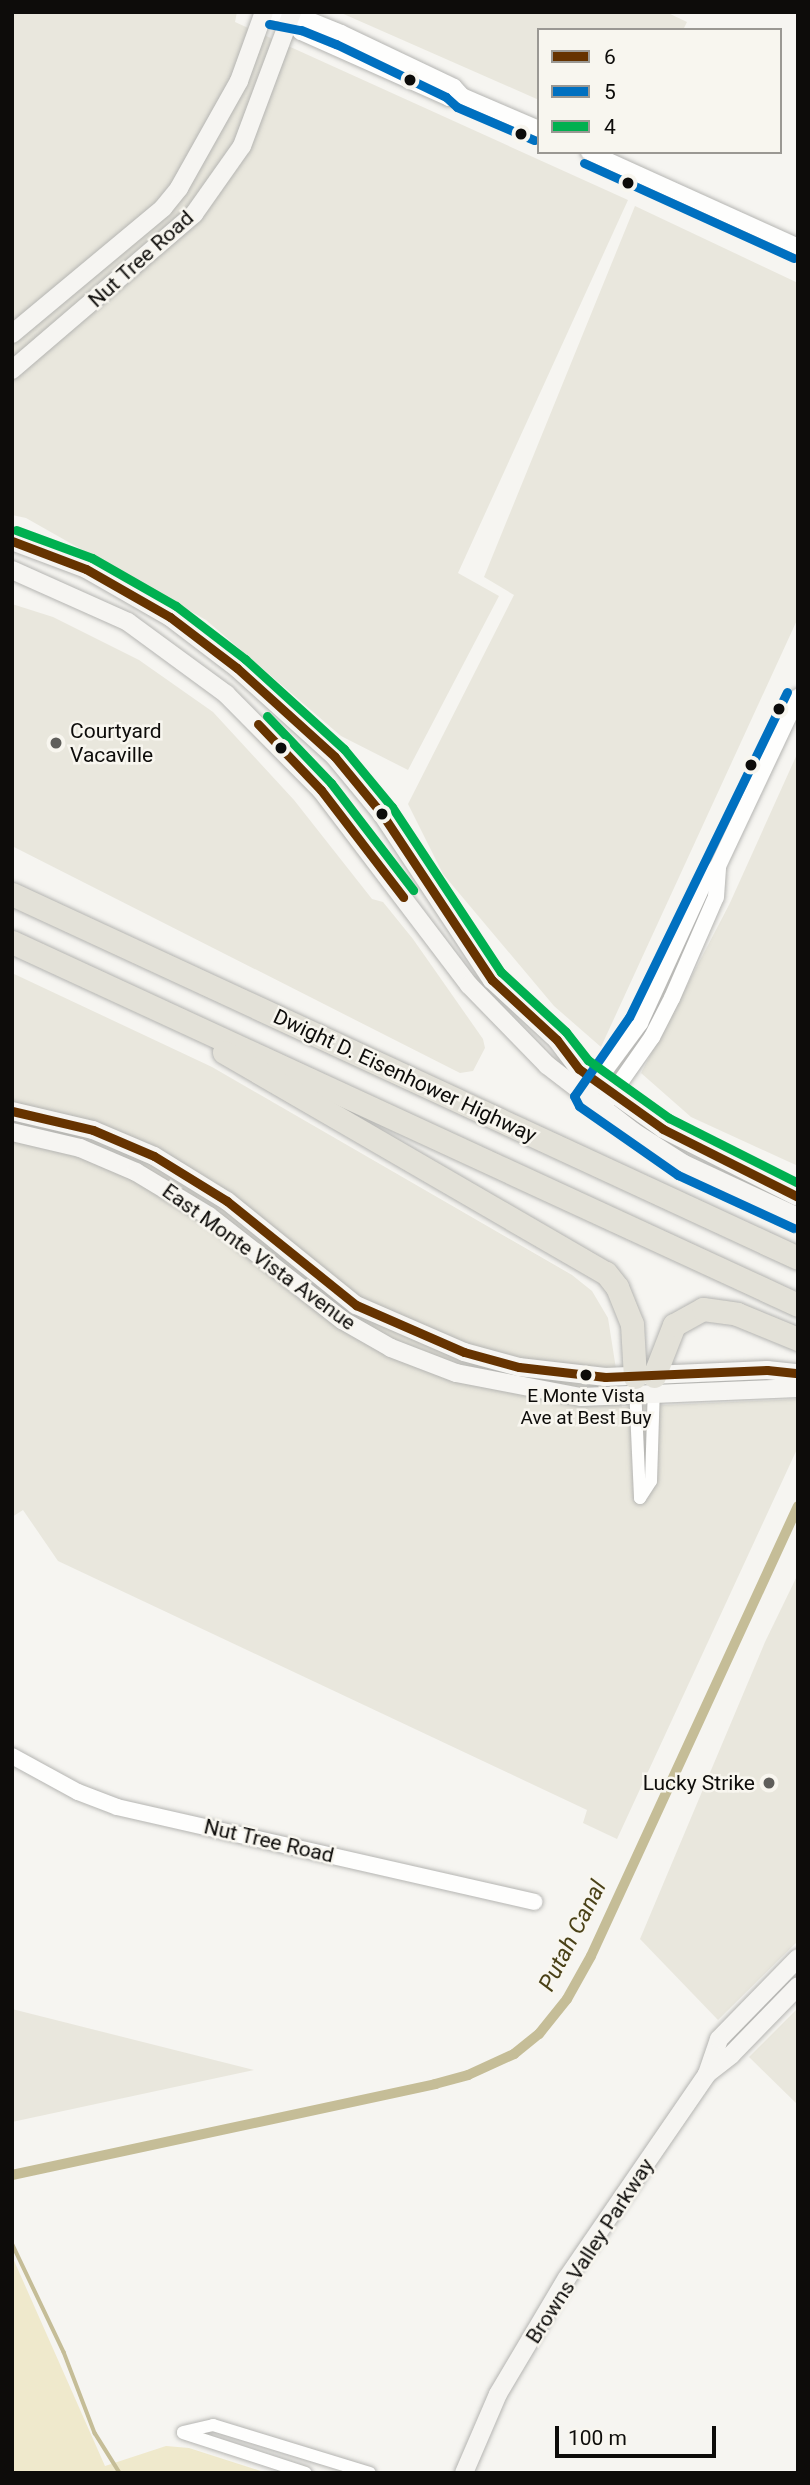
<!DOCTYPE html>
<style>
body{margin:0}
#map{position:relative;width:810px;height:2485px;overflow:hidden;background:#f6f5f1;font-family:Roboto,sans-serif}
div>[style]{position:absolute}
.built>*{inset:0;background:#e9e7dd}
.green>*{inset:0;background:#efe9cc}
.stream>*{height:3.5px;margin:-1.75px;padding:0 1.75px;transform-origin:1.75px;border-radius:1.75px;background:#c5bd97}
.canal>*{height:10px;margin:-5px;padding:0 5px;transform-origin:5px;border-radius:5px;background:#c5bd97}
.roads{filter:drop-shadow(0 0 2px #b5b5b2) drop-shadow(0 0 2px #b5b5b2)}
.minor>*{height:12px;margin:-6px;padding:0 6px;transform-origin:6px;border-radius:6px;background:#fefefd}
.tertiary>*{height:16px;margin:-8px;padding:0 8px;transform-origin:8px;border-radius:8px;background:#fefefd}
.secondary>*{height:18px;margin:-9px;padding:0 9px;transform-origin:9px;border-radius:9px;background:#f6f5f2}
.motorway>*{height:23px;margin:-11.5px;padding:0 11.5px;transform-origin:11.5px;border-radius:11.5px;background:#e3e1d8}
.bus-1>*{height:9px;margin:-4.5px;padding:0 4.5px;transform-origin:4.5px;border-radius:4.5px;background:#630}
.bus-2>*{height:9px;margin:-4.5px;padding:0 4.5px;transform-origin:4.5px;border-radius:4.5px;background:#0070c0}
.bus-3>*{height:9px;margin:-4.5px;padding:0 4.5px;transform-origin:4.5px;border-radius:4.5px;background:#00b050}
.dots>*{width:19px;height:19px;translate:-50% -50%;box-sizing:border-box;border:4px solid #f8f6ef;border-radius:50%}
span{translate:-50% -50%;white-space:nowrap;text-align:center;line-height:1.15;-webkit-text-stroke:5px #f8f6ef;paint-order:stroke}
.bus-label{font-size:19px;color:#0d0c0a}
.street-label{font-size:21px;color:#0d0c0a}
.poi-label{font-size:21px;color:#0d0c0a}
.left{translate:0 -50%;text-align:left}
.right{translate:-100% -50%;text-align:right}
.water-label{font-size:23px;color:#4a4117;font-style:italic}
.frame{position:absolute;inset:0;border:14px solid #0d0c0a;pointer-events:none}
.legend{position:absolute;left:537px;top:28px;width:245px;height:126px;box-sizing:border-box;background:#f8f6ef;border:2px solid #9a9893;margin:0;padding:9px 12px;list-style:none;font-size:21px;color:#0d0c0a}
.legend li{display:flex;align-items:center;gap:14px;height:35px}
.legend b{width:35px;border:2px solid #9a9893}
.scale{position:absolute;left:555px;top:2426px;width:161px;height:32px;box-sizing:border-box;border:4px solid #0d0c0a;border-top:0;padding-left:9px;font-size:21px;line-height:24px;white-space:nowrap;color:#0d0c0a;-webkit-text-stroke:5px #f8f6ef;paint-order:stroke}
</style>
<div id="map">
<div class="built">
<div style="clip-path:polygon(12px 12px,237px 12px,235px 22px,628px 200px,458px 573px,499px 596px,408px 770px,341px 736px,206px 620px,26px 518px,12px 515px)"></div>
<div style="clip-path:polygon(339px 12px,666px 12px,687px 22px,683px 30px,539px 30px,539px 100px)"></div>
<div style="clip-path:polygon(635px 206px,798px 283px,798px 618px,601px 1047px,554px 1006px,443px 874px,408px 804px,514px 595px,484px 577px)"></div>
<div style="clip-path:polygon(12px 604px,53px 617px,139px 660px,213px 712px,294px 800px,372px 899px,383px 902px,413px 939px,483px 1039px,485px 1048px,473px 1071px,460px 1073px,12px 846px)"></div>
<div style="clip-path:polygon(798px 752px,798px 1166px,691px 1117px,641px 1073px,729px 905px)"></div>
<div style="clip-path:polygon(12px 973px,212px 1067px,572px 1275px,592px 1291px,608px 1318px,622px 1407px,798px 1399px,798px 1447px,617px 1839px,583px 1823px,587px 1810px,58px 1561px,23px 1510px,12px 1517px)"></div>
<div style="clip-path:polygon(798px 1574px,798px 1941px,718px 2020px,640px 1939px,765px 1642px)"></div>
<div style="clip-path:polygon(798px 2008px,798px 2105px,749px 2057px)"></div>
<div style="clip-path:polygon(12px 2009px,254px 2070px,12px 2122px)"></div>
</div>
<div class="green">
<div style="clip-path:polygon(12px 2256px,105px 2466px,166px 2446px,189px 2448px,267px 2473px,12px 2473px)"></div>
</div>
<div class="stream">
<div style="left:12px;top:2243px;width:121px;rotate:64.5deg"></div>
<div style="left:64px;top:2352px;width:87px;rotate:69.1deg"></div>
<div style="left:95px;top:2433px;width:47px;rotate:58deg"></div>
</div>
<div class="canal">
<div style="left:12px;top:2175px;width:433px;rotate:-12.1deg"></div>
<div style="left:435px;top:2084px;width:34px;rotate:-15deg"></div>
<div style="left:468px;top:2075px;width:51px;rotate:-24.5deg"></div>
<div style="left:514px;top:2054px;width:32px;rotate:-39deg"></div>
<div style="left:539px;top:2034px;width:45px;rotate:-51.3deg"></div>
<div style="left:567px;top:1999px;width:49px;rotate:-60.8deg"></div>
<div style="left:591px;top:1956px;width:495px;rotate:-65.3deg"></div>
</div>
<div class="roads">
<div class="minor">
<div style="left:635px;top:1387px;width:111px;rotate:87.4deg"></div>
<div style="left:640px;top:1498px;width:20px;rotate:-57deg"></div>
<div style="left:651px;top:1481px;width:95px;rotate:-88.2deg"></div>
<div style="left:183px;top:2432px;width:31px;rotate:-13deg"></div>
<div style="left:213px;top:2425px;width:164px;rotate:17deg"></div>
<div style="left:183px;top:2433px;width:129px;rotate:18deg"></div>
</div>
<div class="tertiary">
<div style="left:271px;top:12px;width:34px;rotate:10deg"></div>
<div style="left:304px;top:18px;width:40px;rotate:22deg"></div>
<div style="left:341px;top:33px;width:125px;rotate:25.5deg"></div>
<div style="left:454px;top:87px;width:12px;rotate:48deg"></div>
<div style="left:290px;top:19px;width:17px;rotate:50deg"></div>
<div style="left:301px;top:32px;width:162px;rotate:24deg"></div>
<div style="left:449px;top:98px;width:13px;rotate:-9deg"></div>
<div style="left:462px;top:96px;width:84px;rotate:23.2deg"></div>
<div style="left:589px;top:152px;width:230px;rotate:24.4deg"></div>
<div style="left:589px;top:1092px;width:86px;rotate:-53.5deg"></div>
<div style="left:640px;top:1023px;width:152px;rotate:-65.5deg"></div>
<div style="left:703px;top:885px;width:24px;rotate:-52deg"></div>
<div style="left:718px;top:866px;width:187px;rotate:-64.7deg"></div>
<div style="left:605px;top:1104px;width:82px;rotate:-55deg"></div>
<div style="left:652px;top:1037px;width:44px;rotate:-62.9deg"></div>
<div style="left:672px;top:998px;width:110px;rotate:-66.5deg"></div>
<div style="left:716px;top:897px;width:31px;rotate:-86deg"></div>
<div style="left:12px;top:1756px;width:75px;rotate:28.6deg"></div>
<div style="left:78px;top:1792px;width:42px;rotate:21deg"></div>
<div style="left:117px;top:1807px;width:428px;rotate:12.8deg"></div>
</div>
<div class="secondary">
<div style="left:12px;top:334px;width:197px;rotate:-39.8deg"></div>
<div style="left:163px;top:208px;width:26px;rotate:-51deg"></div>
<div style="left:179px;top:188px;width:123px;rotate:-60.7deg"></div>
<div style="left:239px;top:81px;width:73px;rotate:-70.1deg"></div>
<div style="left:12px;top:370px;width:240px;rotate:-40.6deg"></div>
<div style="left:194px;top:214px;width:83px;rotate:-54.8deg"></div>
<div style="left:242px;top:146px;width:143px;rotate:-69.5deg"></div>
<div style="left:12px;top:541px;width:79px;rotate:20.7deg"></div>
<div style="left:86px;top:569px;width:97px;rotate:29.7deg"></div>
<div style="left:170px;top:617px;width:84px;rotate:37.3deg"></div>
<div style="left:237px;top:668px;width:132px;rotate:42.2deg"></div>
<div style="left:335px;top:757px;width:74px;rotate:50.5deg"></div>
<div style="left:382px;top:814px;width:199px;rotate:56.5deg"></div>
<div style="left:492px;top:980px;width:88px;rotate:42.7deg"></div>
<div style="left:557px;top:1040px;width:36px;rotate:53deg"></div>
<div style="left:579px;top:1069px;width:103px;rotate:35.5deg"></div>
<div style="left:663px;top:1129px;width:151px;rotate:26.7deg"></div>
<div style="left:12px;top:570px;width:127px;rotate:24.1deg"></div>
<div style="left:128px;top:622px;width:122px;rotate:36.3deg"></div>
<div style="left:226px;top:694px;width:135px;rotate:45.3deg"></div>
<div style="left:321px;top:790px;width:245px;rotate:52.8deg"></div>
<div style="left:469px;top:985px;width:112px;rotate:45.7deg"></div>
<div style="left:547px;top:1065px;width:110px;rotate:37.6deg"></div>
<div style="left:634px;top:1132px;width:59px;rotate:32.6deg"></div>
<div style="left:684px;top:1164px;width:126px;rotate:24.9deg"></div>
<div style="left:12px;top:1111px;width:83px;rotate:13.2deg"></div>
<div style="left:93px;top:1130px;width:66px;rotate:23.1deg"></div>
<div style="left:154px;top:1156px;width:86px;rotate:31.7deg"></div>
<div style="left:227px;top:1201px;width:166px;rotate:38.9deg"></div>
<div style="left:356px;top:1305px;width:118px;rotate:23.5deg"></div>
<div style="left:464px;top:1352px;width:57px;rotate:15.3deg"></div>
<div style="left:519px;top:1367px;width:87px;rotate:6.6deg"></div>
<div style="left:605px;top:1377px;width:162px;rotate:-2.5deg"></div>
<div style="left:767px;top:1370px;width:31px;rotate:6deg"></div>
<div style="left:12px;top:1132px;width:70px;rotate:13.2deg"></div>
<div style="left:80px;top:1148px;width:61px;rotate:23.2deg"></div>
<div style="left:136px;top:1172px;width:85px;rotate:31.1deg"></div>
<div style="left:209px;top:1216px;width:169px;rotate:38deg"></div>
<div style="left:342px;top:1320px;width:56px;rotate:29.7deg"></div>
<div style="left:391px;top:1348px;width:70px;rotate:21deg"></div>
<div style="left:456px;top:1373px;width:127px;rotate:10.9deg"></div>
<div style="left:581px;top:1397px;width:217px;rotate:-2.4deg"></div>
<div style="left:707px;top:2074px;width:31px;rotate:-38deg"></div>
<div style="left:731px;top:2055px;width:96px;rotate:-45.8deg"></div>
<div style="left:464px;top:2473px;width:86px;rotate:-66.7deg"></div>
<div style="left:498px;top:2394px;width:135px;rotate:-59.3deg"></div>
<div style="left:567px;top:2278px;width:247px;rotate:-55.5deg"></div>
<div style="left:707px;top:2074px;width:37px;rotate:-71deg"></div>
<div style="left:719px;top:2039px;width:113px;rotate:-45.7deg"></div>
</div>
<div class="motorway">
<div style="left:12px;top:894px;width:866px;rotate:24.85deg"></div>
<div style="left:12px;top:942px;width:866px;rotate:24.79deg"></div>
<div style="left:224px;top:1052px;width:441px;rotate:30.1deg"></div>
<div style="left:606px;top:1273px;width:18px;rotate:52deg"></div>
<div style="left:617px;top:1287px;width:40px;rotate:68deg"></div>
<div style="left:632px;top:1324px;width:53px;rotate:86.8deg"></div>
<div style="left:654px;top:1376px;width:55px;rotate:-68.6deg"></div>
<div style="left:674px;top:1325px;width:33px;rotate:-29deg"></div>
<div style="left:703px;top:1309px;width:34px;rotate:8deg"></div>
<div style="left:737px;top:1314px;width:66px;rotate:22.3deg"></div>
</div>
</div>
<div class="bus-1">
<div style="left:12px;top:541px;width:79px;rotate:20.7deg"></div>
<div style="left:86px;top:569px;width:97px;rotate:29.7deg"></div>
<div style="left:170px;top:617px;width:84px;rotate:37.3deg"></div>
<div style="left:237px;top:668px;width:132px;rotate:42.2deg"></div>
<div style="left:335px;top:757px;width:74px;rotate:50.5deg"></div>
<div style="left:382px;top:814px;width:199px;rotate:56.5deg"></div>
<div style="left:492px;top:980px;width:88px;rotate:42.7deg"></div>
<div style="left:557px;top:1040px;width:36px;rotate:53deg"></div>
<div style="left:579px;top:1069px;width:103px;rotate:35.5deg"></div>
<div style="left:663px;top:1129px;width:151px;rotate:26.7deg"></div>
<div style="left:258px;top:724px;width:91px;rotate:46.3deg"></div>
<div style="left:321px;top:790px;width:135px;rotate:52.5deg"></div>
<div style="left:12px;top:1111px;width:83px;rotate:13.2deg"></div>
<div style="left:93px;top:1130px;width:66px;rotate:23.1deg"></div>
<div style="left:154px;top:1156px;width:86px;rotate:31.7deg"></div>
<div style="left:227px;top:1201px;width:166px;rotate:38.9deg"></div>
<div style="left:356px;top:1305px;width:118px;rotate:23.5deg"></div>
<div style="left:464px;top:1352px;width:57px;rotate:15.3deg"></div>
<div style="left:519px;top:1367px;width:87px;rotate:6.6deg"></div>
<div style="left:605px;top:1377px;width:162px;rotate:-2.5deg"></div>
<div style="left:767px;top:1370px;width:31px;rotate:6deg"></div>
</div>
<div class="bus-2">
<div style="left:269px;top:24px;width:33px;rotate:11deg"></div>
<div style="left:301px;top:30px;width:38px;rotate:22deg"></div>
<div style="left:336px;top:44px;width:122px;rotate:25.7deg"></div>
<div style="left:446px;top:97px;width:15px;rotate:42deg"></div>
<div style="left:457px;top:107px;width:84px;rotate:23.2deg"></div>
<div style="left:584px;top:163px;width:230px;rotate:24.4deg"></div>
<div style="left:787px;top:692px;width:361px;rotate:115.9deg"></div>
<div style="left:629px;top:1017px;width:96px;rotate:124.8deg"></div>
<div style="left:574px;top:1096px;width:11px;rotate:63deg"></div>
<div style="left:579px;top:1106px;width:121px;rotate:34.9deg"></div>
<div style="left:678px;top:1175px;width:127px;rotate:24.7deg"></div>
</div>
<div class="bus-3">
<div style="left:16px;top:530px;width:81px;rotate:20.2deg"></div>
<div style="left:92px;top:558px;width:97px;rotate:29.7deg"></div>
<div style="left:176px;top:606px;width:87px;rotate:37.5deg"></div>
<div style="left:245px;top:659px;width:134px;rotate:42.3deg"></div>
<div style="left:344px;top:749px;width:75px;rotate:50.4deg"></div>
<div style="left:392px;top:807px;width:198px;rotate:56.6deg"></div>
<div style="left:501px;top:972px;width:88px;rotate:42.7deg"></div>
<div style="left:566px;top:1032px;width:36px;rotate:52deg"></div>
<div style="left:588px;top:1060px;width:100px;rotate:35.6deg"></div>
<div style="left:669px;top:1118px;width:144px;rotate:26.7deg"></div>
<div style="left:267px;top:716px;width:93px;rotate:46.3deg"></div>
<div style="left:331px;top:783px;width:135px;rotate:52.5deg"></div>
</div>
<div class="dots">
<div style="left:410px;top:80px;background:#0d0c0a"></div>
<div style="left:521px;top:134px;background:#0d0c0a"></div>
<div style="left:628px;top:183px;background:#0d0c0a"></div>
<div style="left:779px;top:709px;background:#0d0c0a"></div>
<div style="left:56px;top:743px;background:#5f5e5b"></div>
<div style="left:281px;top:748px;background:#0d0c0a"></div>
<div style="left:751px;top:765px;background:#0d0c0a"></div>
<div style="left:382px;top:814px;background:#0d0c0a"></div>
<div style="left:586px;top:1375px;background:#0d0c0a"></div>
<div style="left:769px;top:1783px;background:#5f5e5b"></div>
</div>
<div class="bus-label">
<span style="left:586px;top:1407px">E Monte Vista<br>Ave at Best Buy</span>
</div>
<div class="street-label">
<span style="left:141px;top:259px;rotate:-42deg">Nut Tree Road</span>
<span style="left:405px;top:1076px;rotate:25deg">Dwight D. Eisenhower Highway</span>
<span style="left:259px;top:1257px;rotate:36deg">East Monte Vista Avenue</span>
<span style="left:269px;top:1841px;rotate:13deg">Nut Tree Road</span>
<span style="left:590px;top:2251px;rotate:-57deg">Browns Valley Parkway</span>
</div>
<div class="poi-label">
<span class="left" style="left:70px;top:743px">Courtyard<br>Vacaville</span>
<span class="right" style="left:755px;top:1783px">Lucky Strike</span>
</div>
<div class="water-label">
<span style="left:573px;top:1936px;rotate:-63deg">Putah Canal</span>
</div>
<div class="frame"></div>
<ul class="legend">
<li><b style="height:9px;background:#630"></b>6</li>
<li><b style="height:9px;background:#0070c0"></b>5</li>
<li><b style="height:9px;background:#00b050"></b>4</li>
</ul>
<div class="scale">100 m</div>
</div>
